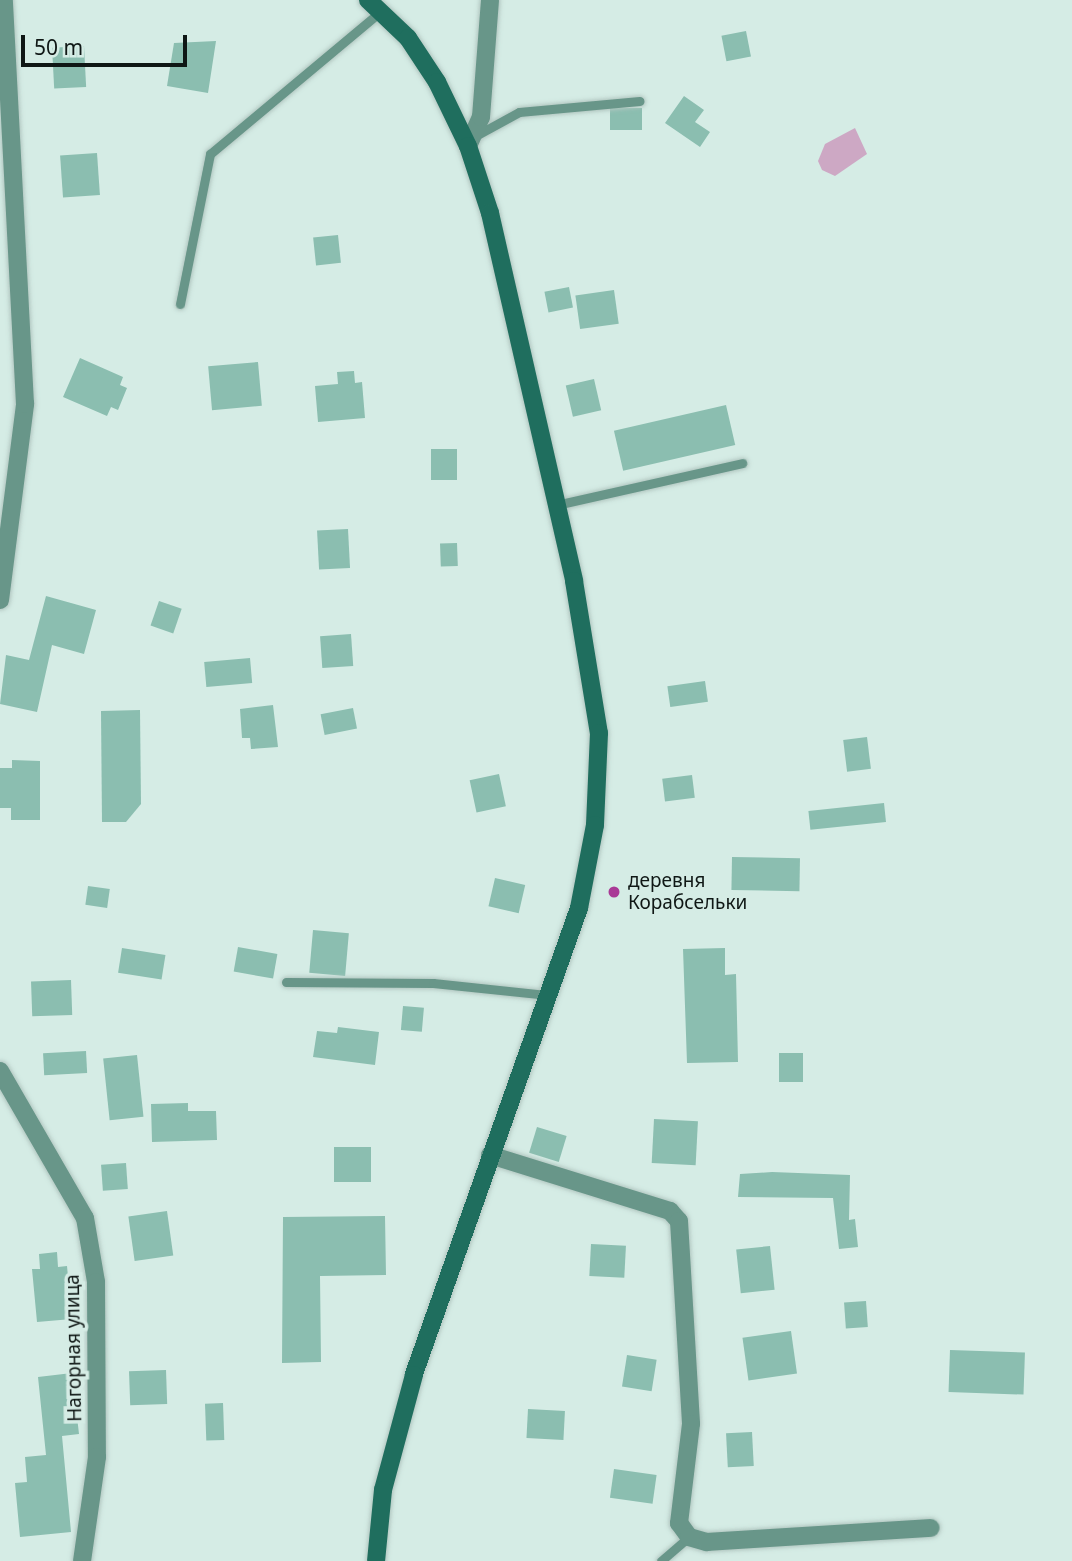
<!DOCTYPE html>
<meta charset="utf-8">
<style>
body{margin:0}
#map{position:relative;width:1072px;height:1561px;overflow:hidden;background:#d5ece5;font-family:"Noto Sans",sans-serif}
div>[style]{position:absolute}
.water>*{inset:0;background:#cda8c4}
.building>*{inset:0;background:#8bbeb0;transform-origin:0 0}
.roads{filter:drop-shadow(0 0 2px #b1c6c0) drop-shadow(0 0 2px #b1c6c0)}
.service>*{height:9px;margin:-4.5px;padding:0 4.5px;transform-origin:4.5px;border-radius:4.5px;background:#689689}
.minor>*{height:18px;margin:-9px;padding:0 9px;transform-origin:9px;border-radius:9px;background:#689689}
.secondary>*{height:18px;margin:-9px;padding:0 9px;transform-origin:9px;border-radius:9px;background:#1f6e5e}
.dots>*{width:19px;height:19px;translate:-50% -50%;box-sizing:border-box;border:4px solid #d5ece5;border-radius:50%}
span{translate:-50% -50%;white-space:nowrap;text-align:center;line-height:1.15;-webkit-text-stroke:7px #d5ece5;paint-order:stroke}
.poi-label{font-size:19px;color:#0f1715}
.left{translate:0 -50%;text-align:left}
.street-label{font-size:19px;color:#0f1715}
.scale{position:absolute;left:21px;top:35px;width:166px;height:32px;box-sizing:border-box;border:4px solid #0f1715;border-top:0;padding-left:9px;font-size:21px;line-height:24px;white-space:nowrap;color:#0f1715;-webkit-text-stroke:5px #d5ece5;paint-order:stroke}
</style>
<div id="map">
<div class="water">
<div style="clip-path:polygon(855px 128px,867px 154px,835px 176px,822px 170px,818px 161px,825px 144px)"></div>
</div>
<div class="building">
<div style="left:746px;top:31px;width:26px;height:25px;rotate:79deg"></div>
<div style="clip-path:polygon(216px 41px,208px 93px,167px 86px,174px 43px)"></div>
<div style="left:84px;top:46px;width:41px;height:32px;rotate:87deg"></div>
<div style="clip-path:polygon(684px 96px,704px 110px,695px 122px,710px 132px,700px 147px,665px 123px)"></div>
<div style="left:642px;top:108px;width:22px;height:32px;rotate:90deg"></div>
<div style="left:97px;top:153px;width:42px;height:37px;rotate:86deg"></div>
<div style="left:338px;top:235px;width:28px;height:25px;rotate:84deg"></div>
<div style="left:569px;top:287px;width:21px;height:25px;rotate:79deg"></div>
<div style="left:614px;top:290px;width:34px;height:39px;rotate:82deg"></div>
<div style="clip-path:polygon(80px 358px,123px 377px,120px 385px,127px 388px,118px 410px,111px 407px,107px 416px,63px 397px)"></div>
<div style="left:258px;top:362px;width:44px;height:50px;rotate:85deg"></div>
<div style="clip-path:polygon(354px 371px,355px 383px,362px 382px,365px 418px,318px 422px,315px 386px,338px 384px,337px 372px)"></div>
<div style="left:594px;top:379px;width:32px;height:29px;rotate:77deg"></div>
<div style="left:726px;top:405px;width:41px;height:115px;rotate:77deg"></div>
<div style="left:431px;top:449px;width:26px;height:31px"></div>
<div style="left:348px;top:529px;width:39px;height:31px;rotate:87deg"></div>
<div style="left:457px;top:543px;width:23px;height:17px;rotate:88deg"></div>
<div style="clip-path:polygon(46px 596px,96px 610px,84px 654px,52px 645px,37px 712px,0 704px,6px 655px,29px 660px)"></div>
<div style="left:159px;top:601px;width:24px;height:26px;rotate:19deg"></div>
<div style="left:351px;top:634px;width:32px;height:31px;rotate:86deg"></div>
<div style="left:250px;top:658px;width:25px;height:46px;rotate:85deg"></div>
<div style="left:705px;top:681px;width:21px;height:38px;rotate:82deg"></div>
<div style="clip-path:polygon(273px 705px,278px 747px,251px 749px,250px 738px,242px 738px,240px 709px)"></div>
<div style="left:353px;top:708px;width:21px;height:33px;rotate:79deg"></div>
<div style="clip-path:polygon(140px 710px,141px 804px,126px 822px,102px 822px,101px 711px)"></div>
<div style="left:867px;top:737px;width:32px;height:24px;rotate:83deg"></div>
<div style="clip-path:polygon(12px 760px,40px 761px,40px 820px,11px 820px,11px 808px,0 808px,0 768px,12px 768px)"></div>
<div style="left:499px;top:774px;width:33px;height:30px;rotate:78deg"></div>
<div style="left:692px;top:775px;width:23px;height:30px;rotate:83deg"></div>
<div style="left:884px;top:803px;width:19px;height:76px;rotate:84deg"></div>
<div style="left:732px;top:857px;width:68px;height:33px;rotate:1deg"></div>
<div style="left:495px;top:878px;width:31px;height:29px;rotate:13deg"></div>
<div style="left:88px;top:886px;width:22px;height:19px;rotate:8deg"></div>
<div style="left:313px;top:930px;width:36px;height:43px;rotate:5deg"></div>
<div style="left:238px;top:947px;width:40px;height:25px;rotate:10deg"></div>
<div style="left:122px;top:948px;width:44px;height:25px;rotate:9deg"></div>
<div style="clip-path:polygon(725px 948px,725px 975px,736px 974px,738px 1062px,687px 1063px,683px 949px)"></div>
<div style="left:71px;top:980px;width:35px;height:40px;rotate:88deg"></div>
<div style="left:403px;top:1006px;width:21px;height:24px;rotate:5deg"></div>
<div style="clip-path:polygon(338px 1027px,379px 1032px,375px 1065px,313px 1057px,317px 1031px,337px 1033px)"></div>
<div style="left:86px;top:1051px;width:22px;height:43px;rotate:87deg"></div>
<div style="left:779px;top:1053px;width:24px;height:29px"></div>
<div style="left:137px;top:1055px;width:62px;height:34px;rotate:84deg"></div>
<div style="clip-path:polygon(188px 1103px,188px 1111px,216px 1111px,217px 1140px,152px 1142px,151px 1104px)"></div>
<div style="left:654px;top:1119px;width:44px;height:44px;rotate:3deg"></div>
<div style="left:537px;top:1127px;width:31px;height:27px;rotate:17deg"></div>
<div style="left:334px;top:1147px;width:37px;height:35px"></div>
<div style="left:126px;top:1163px;width:26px;height:25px;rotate:86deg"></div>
<div style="clip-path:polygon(772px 1172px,850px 1175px,849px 1220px,855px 1219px,858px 1247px,839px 1249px,833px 1198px,738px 1197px,740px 1174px)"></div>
<div style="left:167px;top:1211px;width:45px;height:39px;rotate:82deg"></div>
<div style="clip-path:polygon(385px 1216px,386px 1275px,320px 1276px,321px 1362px,282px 1363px,283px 1217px)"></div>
<div style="left:591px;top:1244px;width:35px;height:32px;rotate:3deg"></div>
<div style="left:770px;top:1246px;width:44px;height:34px;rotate:84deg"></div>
<div style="clip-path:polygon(57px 1252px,58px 1267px,67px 1266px,72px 1319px,37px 1322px,32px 1269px,40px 1269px,39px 1254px)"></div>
<div style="left:866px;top:1301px;width:26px;height:22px;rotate:86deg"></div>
<div style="left:791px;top:1331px;width:43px;height:49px;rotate:82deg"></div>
<div style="left:950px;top:1350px;width:75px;height:42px;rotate:2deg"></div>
<div style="left:627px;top:1355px;width:30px;height:32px;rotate:9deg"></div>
<div style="left:166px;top:1370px;width:34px;height:37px;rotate:88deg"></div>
<div style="clip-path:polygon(72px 1373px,79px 1434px,62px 1436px,71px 1532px,20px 1537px,15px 1483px,27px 1482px,25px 1457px,46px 1455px,38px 1377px)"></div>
<div style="left:223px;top:1403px;width:37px;height:18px;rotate:88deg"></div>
<div style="left:528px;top:1409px;width:37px;height:29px;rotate:3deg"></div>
<div style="left:752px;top:1432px;width:34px;height:26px;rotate:87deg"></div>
<div style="left:614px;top:1469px;width:43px;height:29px;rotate:8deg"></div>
</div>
<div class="roads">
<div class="service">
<div style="left:477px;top:135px;width:48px;rotate:-28.7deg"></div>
<div style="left:519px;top:112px;width:121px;rotate:-5.2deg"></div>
<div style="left:180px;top:304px;width:153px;rotate:-78.7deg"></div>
<div style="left:210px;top:154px;width:223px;rotate:-39.9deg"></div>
<div style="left:556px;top:505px;width:191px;rotate:-12.7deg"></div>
<div style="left:286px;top:982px;width:147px;rotate:0.4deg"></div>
<div style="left:433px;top:983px;width:116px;rotate:6deg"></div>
<div style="left:661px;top:1561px;width:37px;rotate:-41deg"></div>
</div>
<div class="minor">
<div style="left:468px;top:146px;width:32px;rotate:-66deg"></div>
<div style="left:481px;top:117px;width:117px;rotate:-85.6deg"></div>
<div style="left:0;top:600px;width:198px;rotate:-82.7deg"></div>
<div style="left:25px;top:404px;width:405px;rotate:-93deg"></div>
<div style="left:0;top:1071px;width:170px;rotate:60deg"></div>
<div style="left:85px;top:1218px;width:65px;rotate:80.2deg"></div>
<div style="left:96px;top:1282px;width:175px;rotate:89.7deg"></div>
<div style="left:97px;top:1457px;width:105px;rotate:98.2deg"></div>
<div style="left:490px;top:1155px;width:189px;rotate:17.3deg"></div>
<div style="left:670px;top:1211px;width:13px;rotate:48deg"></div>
<div style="left:679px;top:1221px;width:203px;rotate:86.6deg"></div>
<div style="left:691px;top:1424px;width:100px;rotate:96.9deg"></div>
<div style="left:679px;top:1523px;width:17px;rotate:54deg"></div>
<div style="left:689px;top:1537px;width:19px;rotate:16deg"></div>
<div style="left:707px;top:1542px;width:224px;rotate:-3.6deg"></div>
</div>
<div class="secondary">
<div style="left:368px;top:0;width:55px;rotate:43.5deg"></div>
<div style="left:408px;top:38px;width:53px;rotate:56.6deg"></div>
<div style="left:437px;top:82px;width:71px;rotate:64.2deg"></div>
<div style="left:468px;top:146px;width:71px;rotate:71.8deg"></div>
<div style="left:490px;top:213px;width:377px;rotate:77.1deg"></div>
<div style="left:574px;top:581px;width:154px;rotate:80.7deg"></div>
<div style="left:599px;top:733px;width:92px;rotate:92.5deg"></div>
<div style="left:595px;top:825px;width:85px;rotate:100.9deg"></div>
<div style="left:579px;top:908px;width:495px;rotate:109.5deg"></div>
<div style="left:414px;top:1375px;width:119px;rotate:105.1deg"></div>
<div style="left:383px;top:1490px;width:71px;rotate:95.6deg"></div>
</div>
</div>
<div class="dots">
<div style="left:614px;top:892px;background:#a93996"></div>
</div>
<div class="poi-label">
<span class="left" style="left:628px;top:892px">деревня<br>Корабсельки</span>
</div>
<div class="street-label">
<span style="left:74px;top:1348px;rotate:-91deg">Нагорная улица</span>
</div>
<div class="scale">50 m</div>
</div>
